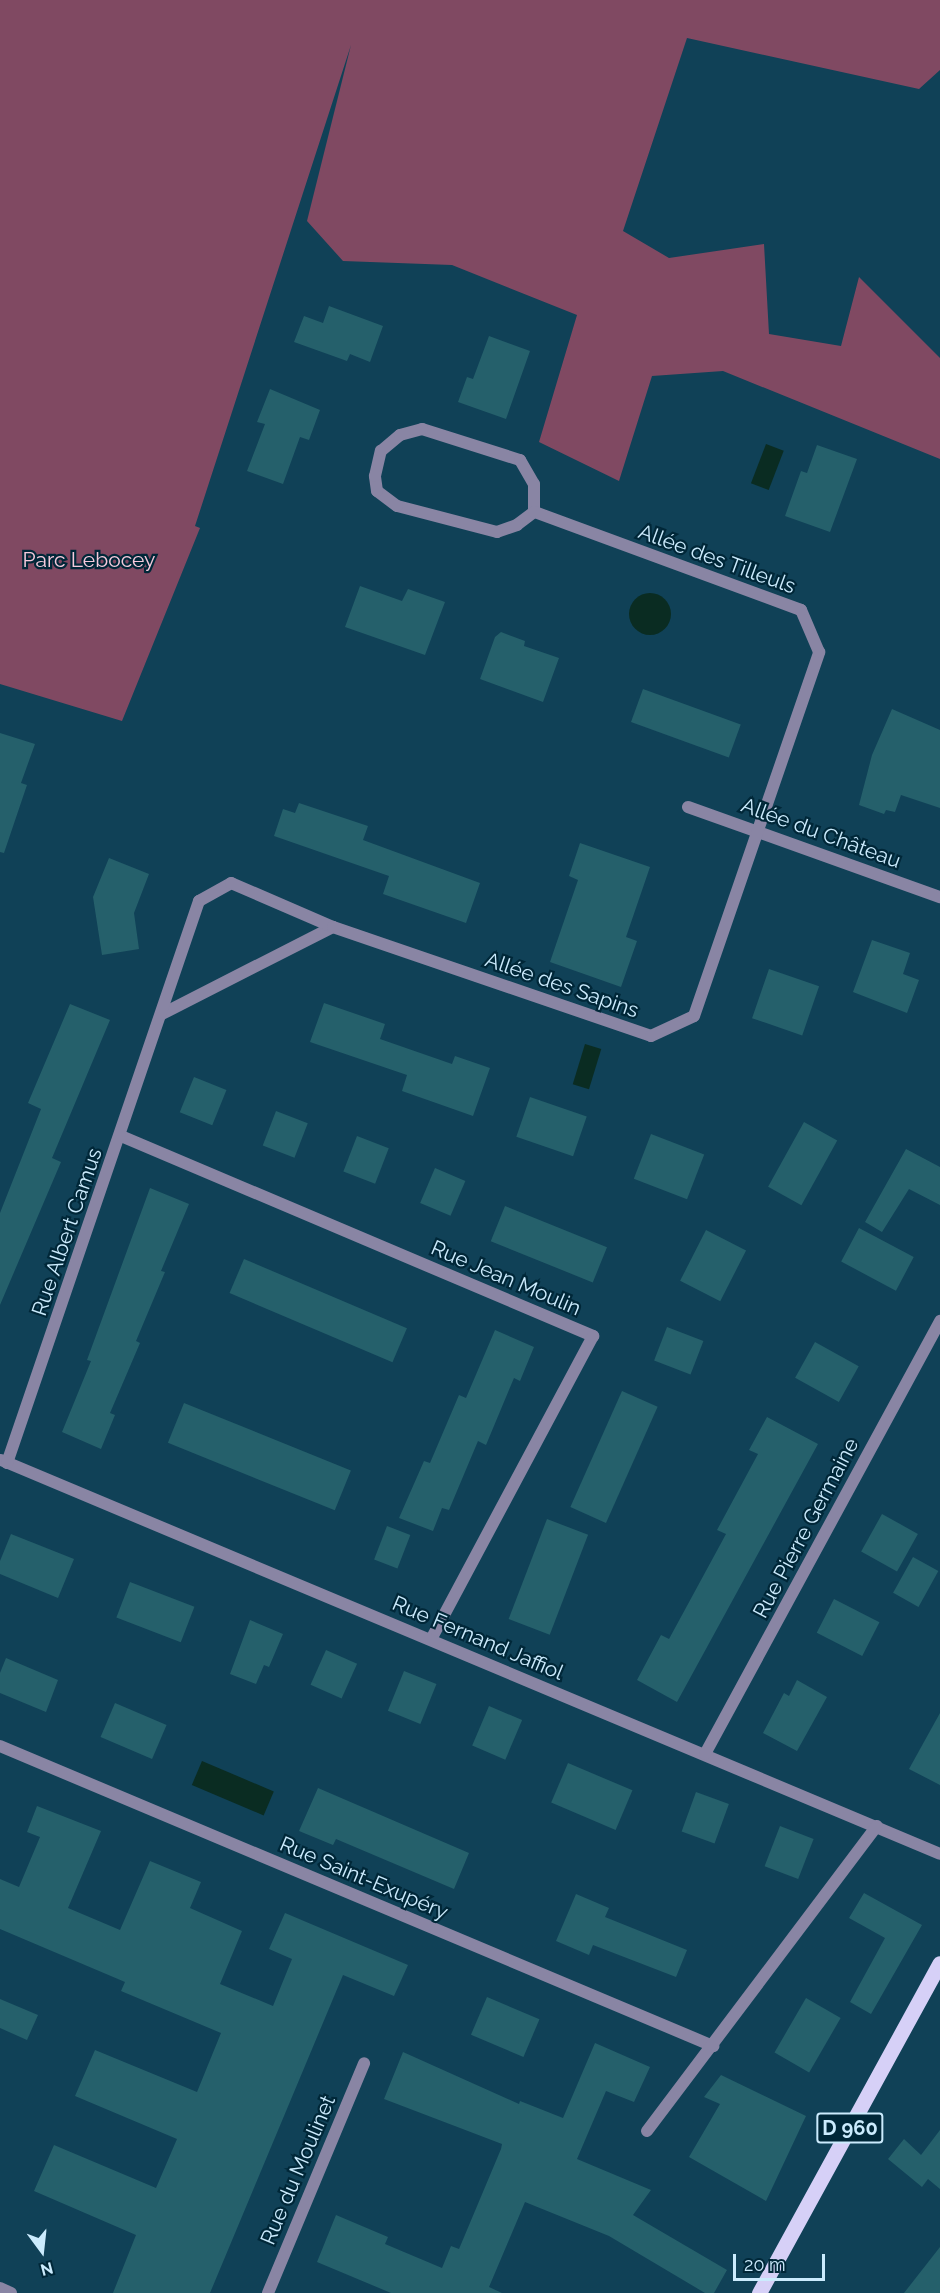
<!DOCTYPE html>
<meta charset="utf-8">
<style>
body{margin:0}
#map{position:relative;width:940px;height:2293px;overflow:hidden;background:#104157;font-family:Raleway,sans-serif}
div>[style]{position:absolute}
.green>*{inset:0;background:#804962}
.water>*{inset:0;background:#0a2c22;transform-origin:0 0}
.round{border-radius:50%}
.building>*{inset:0;background:#25606b;transform-origin:0 0}
.minor>*{height:12px;margin:-6px;padding:0 6px;transform-origin:6px;border-radius:6px;background:#8985a4}
.primary>*{height:15px;margin:-7.5px;padding:0 7.5px;transform-origin:7.5px;border-radius:7.5px;background:#d6d0f7}
span{translate:-50% -50%;white-space:nowrap;text-align:center;line-height:1.15;-webkit-text-stroke:4.5px #002738;paint-order:stroke}
.shield-label span{padding:2px 4px;background:#002738;border:2px solid;border-radius:4px;-webkit-text-stroke-width:0}
.shield-label{font-size:20px;color:#cbebfd;font-weight:700}
.street-label{font-size:21px;color:#cbebfd}
.park-label{font-size:21px;color:#f6cadc}
.north{position:absolute;left:12px;top:2221px;width:60px;height:60px;-webkit-text-stroke:4px #002738;paint-order:stroke;rotate:165deg;font-size:16px;font-weight:700;line-height:24px;text-align:center;color:#cbebfd}
.north::after{content:'';display:block;margin:auto;width:21px;height:27px;background:#cbebfd;clip-path:polygon(50% 0,100% 100%,50% 72%,0 100%)}
.scale{position:absolute;left:733px;top:2254px;width:92px;height:27px;box-sizing:border-box;border:3px solid #cbebfd;border-top:0;padding-left:8px;font-size:18px;line-height:21px;white-space:nowrap;color:#cbebfd;-webkit-text-stroke:4px #002738;paint-order:stroke}
</style>
<div id="map">
<div class="green">
<div style="clip-path:polygon(0 0,940px 0,940px 70px,919px 89px,687px 38px,623px 231px,669px 258px,764px 244px,769px 334px,841px 346px,859px 277px,940px 358px,940px 459px,723px 371px,652px 376px,619px 481px,539px 442px,577px 315px,452px 265px,343px 261px,307px 221px,351px 45px,195px 526px,200px 528px,122px 721px,0 684px)"></div>
</div>
<div class="water">
<div style="left:766px;top:444px;width:19px;height:42px;rotate:21deg"></div>
<div class="round" style="left:629px;top:593px;width:42px;height:42px"></div>
<div style="left:585px;top:1044px;width:17px;height:42px;rotate:17deg"></div>
<div style="left:202px;top:1761px;width:78px;height:26px;rotate:23deg"></div>
</div>
<div class="building">
<div style="clip-path:polygon(329px 306px,383px 326px,370px 362px,350px 354px,347px 361px,294px 342px,304px 316px,323px 323px)"></div>
<div style="clip-path:polygon(489px 336px,530px 351px,506px 419px,458px 402px,467px 377px,473px 379px)"></div>
<div style="clip-path:polygon(270px 389px,320px 410px,309px 440px,300px 437px,283px 484px,247px 471px,265px 424px,257px 422px)"></div>
<div style="clip-path:polygon(817px 445px,857px 459px,830px 532px,785px 516px,801px 471px,807px 473px)"></div>
<div style="clip-path:polygon(360px 586px,402px 601px,408px 589px,445px 602px,425px 655px,345px 627px)"></div>
<div style="clip-path:polygon(501px 632px,525px 641px,524px 646px,559px 658px,543px 702px,480px 679px,495px 637px)"></div>
<div style="left:643px;top:689px;width:104px;height:35px;rotate:20deg"></div>
<div style="clip-path:polygon(892px 709px,940px 730px,940px 808px,901px 795px,895px 812px,886px 810px,884px 814px,859px 805px,872px 755px)"></div>
<div style="clip-path:polygon(0 733px,35px 744px,21px 783px,27px 785px,4px 853px,0 852px)"></div>
<div style="clip-path:polygon(299px 803px,368px 826px,363px 840px,480px 883px,466px 923px,383px 894px,389px 876px,274px 836px,283px 809px,295px 813px)"></div>
<div style="clip-path:polygon(580px 843px,650px 867px,626px 937px,637px 941px,621px 987px,550px 962px,578px 880px,569px 876px)"></div>
<div style="clip-path:polygon(109px 858px,149px 874px,134px 913px,139px 949px,102px 955px,93px 897px)"></div>
<div style="clip-path:polygon(872px 940px,910px 953px,903px 974px,919px 980px,907px 1013px,853px 992px)"></div>
<div style="left:769px;top:969px;width:53px;height:52px;rotate:19deg"></div>
<div style="clip-path:polygon(324px 1003px,385px 1024px,380px 1039px,452px 1064px,455px 1056px,490px 1068px,473px 1116px,402px 1091px,407px 1075px,310px 1042px)"></div>
<div style="clip-path:polygon(70px 1004px,110px 1020px,52px 1158px,61px 1162px,0 1305px,0 1213px,41px 1109px,28px 1103px)"></div>
<div style="left:194px;top:1077px;width:35px;height:38px;rotate:22deg"></div>
<div style="left:530px;top:1097px;width:60px;height:42px;rotate:19deg"></div>
<div style="left:276px;top:1111px;width:34px;height:37px;rotate:21deg"></div>
<div style="left:804px;top:1122px;width:38px;height:74px;rotate:29deg"></div>
<div style="left:651px;top:1134px;width:57px;height:48px;rotate:21deg"></div>
<div style="left:357px;top:1136px;width:34px;height:38px;rotate:21deg"></div>
<div style="clip-path:polygon(906px 1149px,940px 1167px,940px 1205px,909px 1189px,882px 1232px,865px 1222px)"></div>
<div style="left:435px;top:1168px;width:33px;height:38px;rotate:23deg"></div>
<div style="clip-path:polygon(150px 1188px,189px 1204px,161px 1271px,165px 1272px,136px 1341px,140px 1343px,110px 1413px,115px 1415px,101px 1449px,62px 1432px,91px 1361px,87px 1360px)"></div>
<div style="left:505px;top:1206px;width:110px;height:38px;rotate:22deg"></div>
<div style="left:859px;top:1228px;width:62px;height:38px;rotate:28deg"></div>
<div style="left:706px;top:1230px;width:45px;height:57px;rotate:27deg"></div>
<div style="left:244px;top:1259px;width:177px;height:37px;rotate:23deg"></div>
<div style="left:667px;top:1327px;width:39px;height:36px;rotate:21deg"></div>
<div style="clip-path:polygon(495px 1330px,534px 1347px,520px 1381px,514px 1378px,486px 1445px,478px 1441px,449px 1510px,442px 1508px,433px 1531px,399px 1518px,424px 1461px,430px 1463px,459px 1395px,466px 1398px)"></div>
<div style="left:815px;top:1342px;width:50px;height:41px;rotate:29deg"></div>
<div style="left:622px;top:1391px;width:39px;height:127px;rotate:24deg"></div>
<div style="left:184px;top:1403px;width:180px;height:43px;rotate:22deg"></div>
<div style="clip-path:polygon(767px 1417px,818px 1444px,677px 1702px,637px 1680px,661px 1635px,669px 1639px,726px 1534px,717px 1530px,758px 1454px,749px 1450px)"></div>
<div style="left:882px;top:1514px;width:41px;height:43px;rotate:29deg"></div>
<div style="left:547px;top:1519px;width:44px;height:107px;rotate:21deg"></div>
<div style="left:387px;top:1526px;width:25px;height:36px;rotate:21deg"></div>
<div style="clip-path:polygon(11px 1534px,74px 1559px,58px 1598px,0 1574px,0 1561px)"></div>
<div style="left:913px;top:1557px;width:29px;height:41px;rotate:29deg"></div>
<div style="left:130px;top:1582px;width:69px;height:38px;rotate:21deg"></div>
<div style="left:834px;top:1599px;width:51px;height:38px;rotate:27deg"></div>
<div style="clip-path:polygon(250px 1620px,283px 1634px,269px 1667px,264px 1665px,256px 1684px,230px 1674px)"></div>
<div style="left:326px;top:1650px;width:34px;height:38px;rotate:24deg"></div>
<div style="clip-path:polygon(6px 1658px,58px 1680px,46px 1712px,0 1693px,0 1673px)"></div>
<div style="left:404px;top:1671px;width:35px;height:43px;rotate:22deg"></div>
<div style="clip-path:polygon(797px 1680px,827px 1697px,797px 1751px,763px 1733px,784px 1693px,789px 1696px)"></div>
<div style="left:115px;top:1703px;width:56px;height:37px;rotate:23deg"></div>
<div style="left:489px;top:1706px;width:36px;height:43px;rotate:23deg"></div>
<div style="clip-path:polygon(940px 1713px,940px 1785px,909px 1769px)"></div>
<div style="left:568px;top:1763px;width:70px;height:43px;rotate:23deg"></div>
<div style="clip-path:polygon(318px 1788px,469px 1853px,454px 1889px,336px 1839px,333px 1845px,299px 1831px)"></div>
<div style="left:696px;top:1792px;width:35px;height:42px;rotate:20deg"></div>
<div style="clip-path:polygon(37px 1806px,101px 1831px,68px 1908px,120px 1930px,150px 1861px,201px 1882px,190px 1908px,242px 1931px,220px 1984px,273px 2006px,292px 1959px,269px 1949px,285px 1913px,408px 1965px,394px 1996px,343px 1975px,210px 2293px,113px 2293px,136px 2235px,34px 2191px,54px 2145px,156px 2188px,177px 2139px,75px 2096px,95px 2050px,197px 2092px,221px 2033px,121px 1991px,125px 1982px,0 1929px,0 1879px,19px 1887px,40px 1837px,27px 1832px)"></div>
<div style="left:780px;top:1826px;width:36px;height:43px;rotate:21deg"></div>
<div style="clip-path:polygon(864px 1893px,922px 1925px,871px 2014px,850px 2002px,885px 1938px,849px 1918px)"></div>
<div style="clip-path:polygon(576px 1894px,609px 1908px,605px 1917px,687px 1950px,676px 1977px,593px 1945px,589px 1955px,556px 1941px)"></div>
<div style="left:487px;top:1997px;width:57px;height:41px;rotate:23deg"></div>
<div style="left:806px;top:1998px;width:40px;height:63px;rotate:30deg"></div>
<div style="clip-path:polygon(0 1999px,38px 2015px,27px 2040px,0 2028px)"></div>
<div style="clip-path:polygon(595px 2043px,650px 2067px,634px 2102px,606px 2091px,577px 2159px,651px 2190px,633px 2215px,727px 2270px,714px 2293px,705px 2293px,609px 2236px,525px 2202px,489px 2287px,502px 2293px,391px 2293px,317px 2262px,336px 2215px,388px 2237px,385px 2244px,442px 2268px,451px 2246px,459px 2249px,501px 2149px,502px 2144px,384px 2099px,403px 2052px,519px 2104px,520px 2101px,563px 2118px)"></div>
<div style="clip-path:polygon(721px 2075px,806px 2116px,766px 2201px,689px 2157px,720px 2104px,704px 2097px)"></div>
<div style="clip-path:polygon(940px 2130px,940px 2189px,928px 2179px,922px 2187px,888px 2159px,904px 2139px,921px 2155px)"></div>
<div style="clip-path:polygon(940px 2247px,940px 2293px,904px 2293px)"></div>
</div>
<div class="minor">
<div style="left:422px;top:429px;width:103px;rotate:17.6deg"></div>
<div style="left:520px;top:460px;width:28px;rotate:60deg"></div>
<div style="left:534px;top:484px;width:28px;rotate:90deg"></div>
<div style="left:534px;top:512px;width:21px;rotate:143deg"></div>
<div style="left:517px;top:525px;width:21px;rotate:161deg"></div>
<div style="left:497px;top:532px;width:103px;rotate:-165.4deg"></div>
<div style="left:397px;top:506px;width:25px;rotate:-143deg"></div>
<div style="left:377px;top:491px;width:15px;rotate:-98deg"></div>
<div style="left:375px;top:476px;width:26px;rotate:-77deg"></div>
<div style="left:381px;top:451px;width:25px;rotate:-40deg"></div>
<div style="left:400px;top:435px;width:23px;rotate:-15deg"></div>
<div style="left:688px;top:807px;width:268px;rotate:19.7deg"></div>
<div style="left:162px;top:1014px;width:192px;rotate:-27deg"></div>
<div style="left:121px;top:1136px;width:513px;rotate:22.96deg"></div>
<div style="left:593px;top:1336px;width:344px;rotate:118.1deg"></div>
<div style="left:1px;top:1460px;width:1018px;rotate:22.76deg"></div>
<div style="left:7px;top:1463px;width:594px;rotate:-71.14deg"></div>
<div style="left:199px;top:901px;width:37px;rotate:-29deg"></div>
<div style="left:231px;top:883px;width:111px;rotate:23.3deg"></div>
<div style="left:333px;top:927px;width:336px;rotate:18.9deg"></div>
<div style="left:651px;top:1036px;width:47px;rotate:-24.9deg"></div>
<div style="left:694px;top:1016px;width:385px;rotate:-71deg"></div>
<div style="left:819px;top:652px;width:46px;rotate:-113.2deg"></div>
<div style="left:801px;top:610px;width:284px;rotate:-159.8deg"></div>
<div style="left:0;top:1746px;width:774px;rotate:22.82deg"></div>
<div style="left:705px;top:1754px;width:493px;rotate:-61.5deg"></div>
<div style="left:647px;top:2131px;width:382px;rotate:-53deg"></div>
<div style="left:0;top:2288px;width:12px;rotate:24deg"></div>
<div style="left:268px;top:2293px;width:249px;rotate:-67.3deg"></div>
</div>
<div class="primary">
<div style="left:759px;top:2293px;width:376px;rotate:-61.3deg"></div>
</div>
<div class="shield-label">
<span style="left:850px;top:2128px">D 960</span>
</div>
<div class="street-label">
<span style="left:717px;top:559px;rotate:20deg">Allée des Tilleuls</span>
<span style="left:821px;top:833px;rotate:20deg">Allée du Château</span>
<span style="left:562px;top:985px;rotate:19deg">Allée des Sapins</span>
<span style="left:67px;top:1232px;rotate:-71deg">Rue Albert Camus</span>
<span style="left:506px;top:1278px;rotate:23deg">Rue Jean Moulin</span>
<span style="left:806px;top:1528px;rotate:-62deg">Rue Pierre Germaine</span>
<span style="left:478px;top:1638px;rotate:23deg">Rue Fernand Jaffiol</span>
<span style="left:364px;top:1878px;rotate:23deg">Rue Saint-Exupéry</span>
<span style="left:298px;top:2170px;rotate:-67deg">Rue du Moulinet</span>
</div>
<div class="park-label">
<span style="left:89px;top:560px">Parc Lebocey</span>
</div>
<div class="north">N</div>
<div class="scale">20 m</div>
</div>
